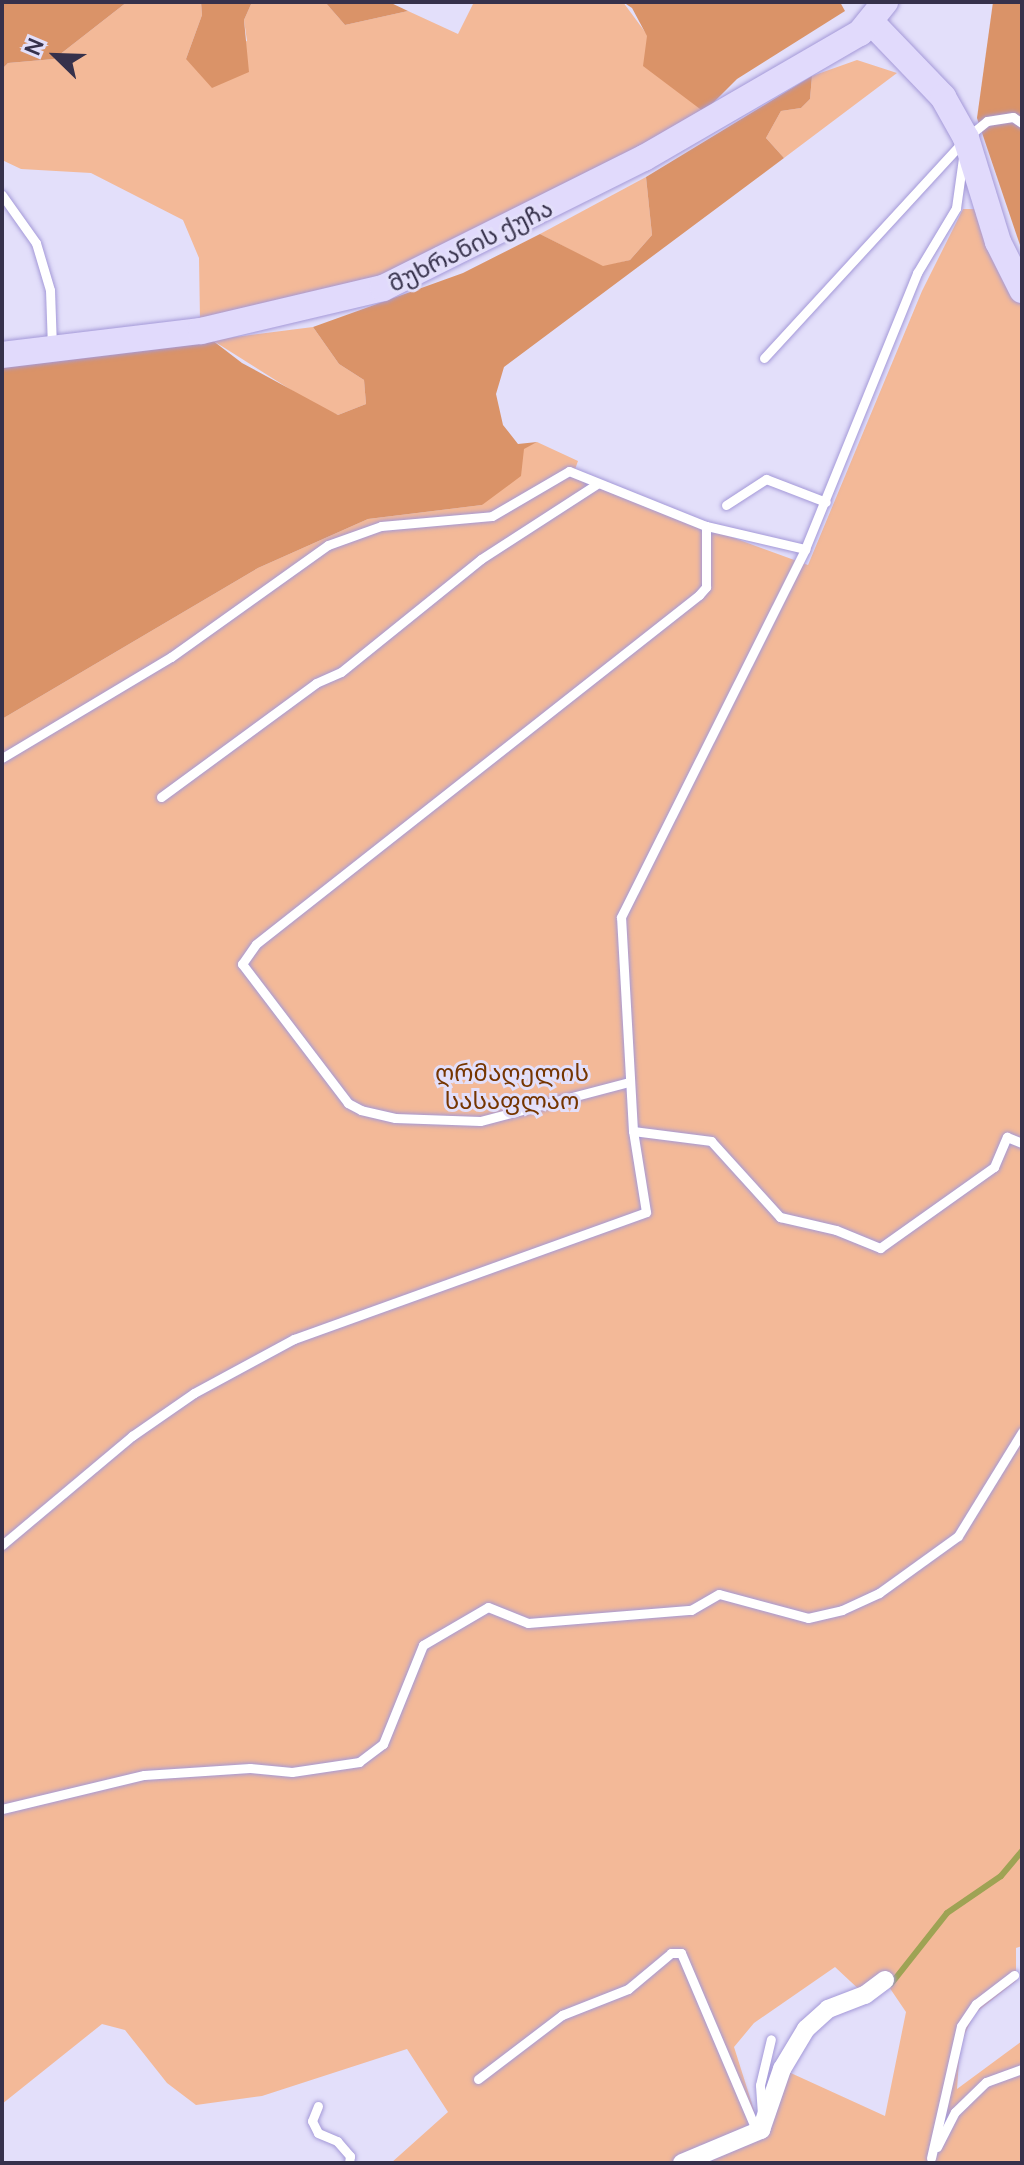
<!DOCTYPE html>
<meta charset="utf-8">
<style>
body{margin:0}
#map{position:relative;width:1024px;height:2165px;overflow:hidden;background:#e3dffa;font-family:Manrope,"Noto Sans Georgian",sans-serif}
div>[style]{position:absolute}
.green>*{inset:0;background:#f3b998}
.forest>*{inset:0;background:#da9368}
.stream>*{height:6px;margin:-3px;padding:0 3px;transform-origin:3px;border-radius:3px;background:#9ea354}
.roads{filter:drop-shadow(0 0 2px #a499d8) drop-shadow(0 0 2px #a499d8)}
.lane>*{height:9px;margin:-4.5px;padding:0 4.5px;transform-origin:4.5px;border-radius:4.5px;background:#fff}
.street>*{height:18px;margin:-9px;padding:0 9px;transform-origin:9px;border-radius:9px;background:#fff}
.secondary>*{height:26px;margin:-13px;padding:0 13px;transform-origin:13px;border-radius:13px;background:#e1dafc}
span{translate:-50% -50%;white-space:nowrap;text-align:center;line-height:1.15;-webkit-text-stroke:6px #e3dffa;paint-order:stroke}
.street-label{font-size:24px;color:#36314b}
.park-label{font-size:24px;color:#753500}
.frame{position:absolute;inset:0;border:4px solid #36314b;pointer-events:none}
.north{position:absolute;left:16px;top:16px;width:80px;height:80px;-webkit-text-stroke:6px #e3dffa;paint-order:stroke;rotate:293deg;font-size:22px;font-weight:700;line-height:32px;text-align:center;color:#36314b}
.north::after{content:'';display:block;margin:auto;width:28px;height:36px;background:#36314b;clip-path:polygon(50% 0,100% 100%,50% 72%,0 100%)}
</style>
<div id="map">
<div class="green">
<div style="clip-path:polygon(127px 2px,201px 2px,202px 15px,186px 59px,247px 41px,244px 20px,252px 2px,325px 2px,345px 25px,408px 11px,458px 34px,474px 2px,623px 2px,704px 112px,482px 232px,358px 285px,200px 320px,199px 258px,183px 220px,91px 173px,21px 169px,2px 160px,2px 69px,8px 63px,54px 59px)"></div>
<div style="clip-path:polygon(857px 60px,897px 73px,784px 158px,766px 138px,781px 111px,801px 108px,810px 99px,812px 76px)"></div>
<div style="clip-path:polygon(646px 177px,652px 235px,630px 260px,603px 267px,540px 234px)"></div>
<div style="clip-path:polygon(evenodd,963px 209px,979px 209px,1022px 305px,1022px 1946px,1016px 1948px,1016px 1981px,974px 2014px,960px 2045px,957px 2089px,1022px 2041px,1022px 2163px,714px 2163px,700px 2145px,674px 2163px,391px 2163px,448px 2112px,407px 2049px,262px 2096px,196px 2105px,167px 2083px,125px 2030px,102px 2024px,2px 2104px,2px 719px,258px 568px,368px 519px,482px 505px,524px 448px,537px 442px,578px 461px,573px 475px,606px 491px,808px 565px,922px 291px,963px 209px,835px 1967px,865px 1995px,885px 1981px,906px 2012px,885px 2116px,782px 2069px,760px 2129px,734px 2047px,754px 2023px,835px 1967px)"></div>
<div style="clip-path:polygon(313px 327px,339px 364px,364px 380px,366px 404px,338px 415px,318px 407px,212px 340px)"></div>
</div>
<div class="forest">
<div style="clip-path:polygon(2px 2px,127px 2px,54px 59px,8px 63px,2px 69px)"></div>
<div style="clip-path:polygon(201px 2px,252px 2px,244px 20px,249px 72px,212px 88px,186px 59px,202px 15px)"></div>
<div style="clip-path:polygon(325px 2px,389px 2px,408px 11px,345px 25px)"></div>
<div style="clip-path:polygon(623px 2px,840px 2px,845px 11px,737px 79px,704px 112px,643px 66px,647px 36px,632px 8px)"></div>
<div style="clip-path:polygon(993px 2px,1022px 2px,1022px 251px,977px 118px)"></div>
<div style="clip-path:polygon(812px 76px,810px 99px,801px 108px,781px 111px,766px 138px,784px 158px,504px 367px,496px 394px,503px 425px,518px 444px,537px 442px,524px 449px,521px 476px,482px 505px,368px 519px,258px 568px,2px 719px,2px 367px,212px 340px,242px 363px,338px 415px,366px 404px,364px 380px,339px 364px,313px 327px,463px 273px,540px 234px,603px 266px,630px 260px,652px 235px,646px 177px)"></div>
</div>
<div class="stream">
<div style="left:891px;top:1984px;width:90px;rotate:-51.7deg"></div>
<div style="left:947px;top:1913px;width:65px;rotate:-34.4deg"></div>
<div style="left:1001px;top:1876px;width:33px;rotate:-50deg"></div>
</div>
<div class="roads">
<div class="lane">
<div style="left:2px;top:195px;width:59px;rotate:54.7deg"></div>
<div style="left:36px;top:243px;width:49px;rotate:73.4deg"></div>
<div style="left:50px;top:290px;width:56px;rotate:88deg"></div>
<div style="left:764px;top:358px;width:299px;rotate:-47.4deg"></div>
<div style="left:966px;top:138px;width:27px;rotate:-39deg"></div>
<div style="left:987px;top:121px;width:26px;rotate:-9deg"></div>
<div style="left:1013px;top:117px;width:11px;rotate:34deg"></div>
<div style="left:726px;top:505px;width:48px;rotate:-33deg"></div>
<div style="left:766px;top:479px;width:64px;rotate:21deg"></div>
<div style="left:2px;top:758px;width:197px;rotate:-30.9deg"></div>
<div style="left:171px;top:657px;width:193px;rotate:-35.5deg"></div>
<div style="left:328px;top:545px;width:56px;rotate:-19.7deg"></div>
<div style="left:381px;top:526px;width:111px;rotate:-5.1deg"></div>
<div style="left:492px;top:516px;width:89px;rotate:-30.3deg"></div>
<div style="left:569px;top:471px;width:148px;rotate:21.9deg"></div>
<div style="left:706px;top:526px;width:102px;rotate:13.1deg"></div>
<div style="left:161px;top:797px;width:192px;rotate:-36.3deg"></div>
<div style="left:316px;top:683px;width:27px;rotate:-24deg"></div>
<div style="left:341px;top:672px;width:180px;rotate:-38.9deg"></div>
<div style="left:481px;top:559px;width:138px;rotate:-32.9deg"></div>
<div style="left:629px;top:1082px;width:154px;rotate:165.3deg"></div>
<div style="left:480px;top:1121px;width:85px;rotate:-178deg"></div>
<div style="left:395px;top:1118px;width:35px;rotate:-167deg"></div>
<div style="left:361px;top:1110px;width:15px;rotate:-152deg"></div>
<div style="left:348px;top:1103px;width:175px;rotate:-127.3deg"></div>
<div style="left:242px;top:964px;width:24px;rotate:-55deg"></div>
<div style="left:256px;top:944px;width:564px;rotate:-38.23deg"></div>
<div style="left:699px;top:595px;width:11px;rotate:-49deg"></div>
<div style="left:706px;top:587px;width:61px;rotate:-90deg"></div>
<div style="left:633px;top:1131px;width:79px;rotate:7.3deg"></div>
<div style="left:711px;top:1141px;width:103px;rotate:47.8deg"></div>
<div style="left:780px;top:1217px;width:57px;rotate:13.1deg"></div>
<div style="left:836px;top:1230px;width:48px;rotate:22.2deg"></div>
<div style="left:880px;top:1248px;width:140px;rotate:-35.4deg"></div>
<div style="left:994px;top:1167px;width:33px;rotate:-67deg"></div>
<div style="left:1007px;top:1137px;width:16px;rotate:22deg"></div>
<div style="left:2px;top:1545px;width:170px;rotate:-40deg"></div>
<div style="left:132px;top:1436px;width:75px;rotate:-34.7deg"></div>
<div style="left:194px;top:1393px;width:114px;rotate:-28.4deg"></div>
<div style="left:294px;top:1339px;width:374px;rotate:-19.8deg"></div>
<div style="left:646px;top:1212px;width:82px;rotate:-99.1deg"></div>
<div style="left:633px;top:1131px;width:214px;rotate:-93.2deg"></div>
<div style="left:621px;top:917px;width:411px;rotate:-63.4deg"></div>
<div style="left:805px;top:549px;width:298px;rotate:-67.9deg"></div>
<div style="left:917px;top:273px;width:76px;rotate:-59deg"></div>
<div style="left:956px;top:208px;width:50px;rotate:-82deg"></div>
<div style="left:2px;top:1809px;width:146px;rotate:-13.5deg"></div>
<div style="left:144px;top:1775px;width:106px;rotate:-3.8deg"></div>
<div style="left:250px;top:1768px;width:42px;rotate:5.4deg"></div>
<div style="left:292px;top:1772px;width:68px;rotate:-8.5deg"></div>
<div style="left:359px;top:1762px;width:30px;rotate:-37deg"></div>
<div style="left:383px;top:1744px;width:107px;rotate:-68deg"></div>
<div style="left:423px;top:1645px;width:75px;rotate:-30.3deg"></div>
<div style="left:488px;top:1607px;width:43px;rotate:21.8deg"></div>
<div style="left:528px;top:1623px;width:164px;rotate:-4.6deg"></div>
<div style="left:691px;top:1610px;width:32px;rotate:-30deg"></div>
<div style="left:719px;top:1594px;width:92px;rotate:15.1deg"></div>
<div style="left:808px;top:1618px;width:35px;rotate:-13deg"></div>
<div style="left:842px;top:1610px;width:41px;rotate:-24.7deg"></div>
<div style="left:879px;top:1593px;width:97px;rotate:-35.8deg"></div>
<div style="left:958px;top:1536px;width:122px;rotate:-58.4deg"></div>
<div style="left:478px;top:2079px;width:106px;rotate:-37.3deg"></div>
<div style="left:562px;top:2015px;width:71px;rotate:-21.5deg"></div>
<div style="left:628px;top:1989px;width:56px;rotate:-39.9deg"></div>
<div style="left:671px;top:1953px;width:10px"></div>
<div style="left:681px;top:1953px;width:194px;rotate:67deg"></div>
<div style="left:318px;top:2106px;width:16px;rotate:112deg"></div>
<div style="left:312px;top:2121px;width:13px;rotate:63deg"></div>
<div style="left:318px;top:2133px;width:21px;rotate:23deg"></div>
<div style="left:337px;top:2141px;width:20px;rotate:49deg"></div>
<div style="left:350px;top:2156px;width:7px;rotate:98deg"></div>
<div style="left:762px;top:2114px;width:29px;rotate:-94deg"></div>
<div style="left:760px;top:2085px;width:47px;rotate:-76.6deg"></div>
<div style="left:937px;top:2147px;width:39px;rotate:-63deg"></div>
<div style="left:955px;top:2112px;width:43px;rotate:-44.1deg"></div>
<div style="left:986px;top:2082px;width:38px;rotate:-20deg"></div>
<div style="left:931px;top:2158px;width:135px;rotate:-77.2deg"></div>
<div style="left:961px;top:2026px;width:27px;rotate:-56deg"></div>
<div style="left:976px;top:2004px;width:48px;rotate:-37.3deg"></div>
</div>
<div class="street">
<div style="left:682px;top:2163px;width:86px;rotate:-22.7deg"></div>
<div style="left:761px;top:2130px;width:65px;rotate:-71deg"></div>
<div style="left:782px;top:2069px;width:47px;rotate:-59deg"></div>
<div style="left:806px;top:2029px;width:30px;rotate:-42deg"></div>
<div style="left:828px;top:2009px;width:40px;rotate:-21deg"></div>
<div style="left:865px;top:1995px;width:25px;rotate:-37deg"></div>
</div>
<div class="secondary">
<div style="left:872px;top:23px;width:103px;rotate:46.2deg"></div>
<div style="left:943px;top:97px;width:47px;rotate:60.7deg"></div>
<div style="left:966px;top:138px;width:109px;rotate:72.9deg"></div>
<div style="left:998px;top:242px;width:54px;rotate:63.4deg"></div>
<div style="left:2px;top:355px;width:200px;rotate:-6.9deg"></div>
<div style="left:201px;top:331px;width:187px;rotate:-13.3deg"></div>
<div style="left:383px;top:288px;width:292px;rotate:-26.5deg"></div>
<div style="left:644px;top:158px;width:250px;rotate:-30.1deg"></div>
<div style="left:860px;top:33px;width:40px;rotate:-51deg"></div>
</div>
</div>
<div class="street-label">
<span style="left:470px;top:245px;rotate:-26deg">მუხრანის ქუჩა</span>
</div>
<div class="park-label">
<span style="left:512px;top:1086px">ღრმაღელის<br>სასაფლაო</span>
</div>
<div class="frame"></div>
<div class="north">N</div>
</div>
